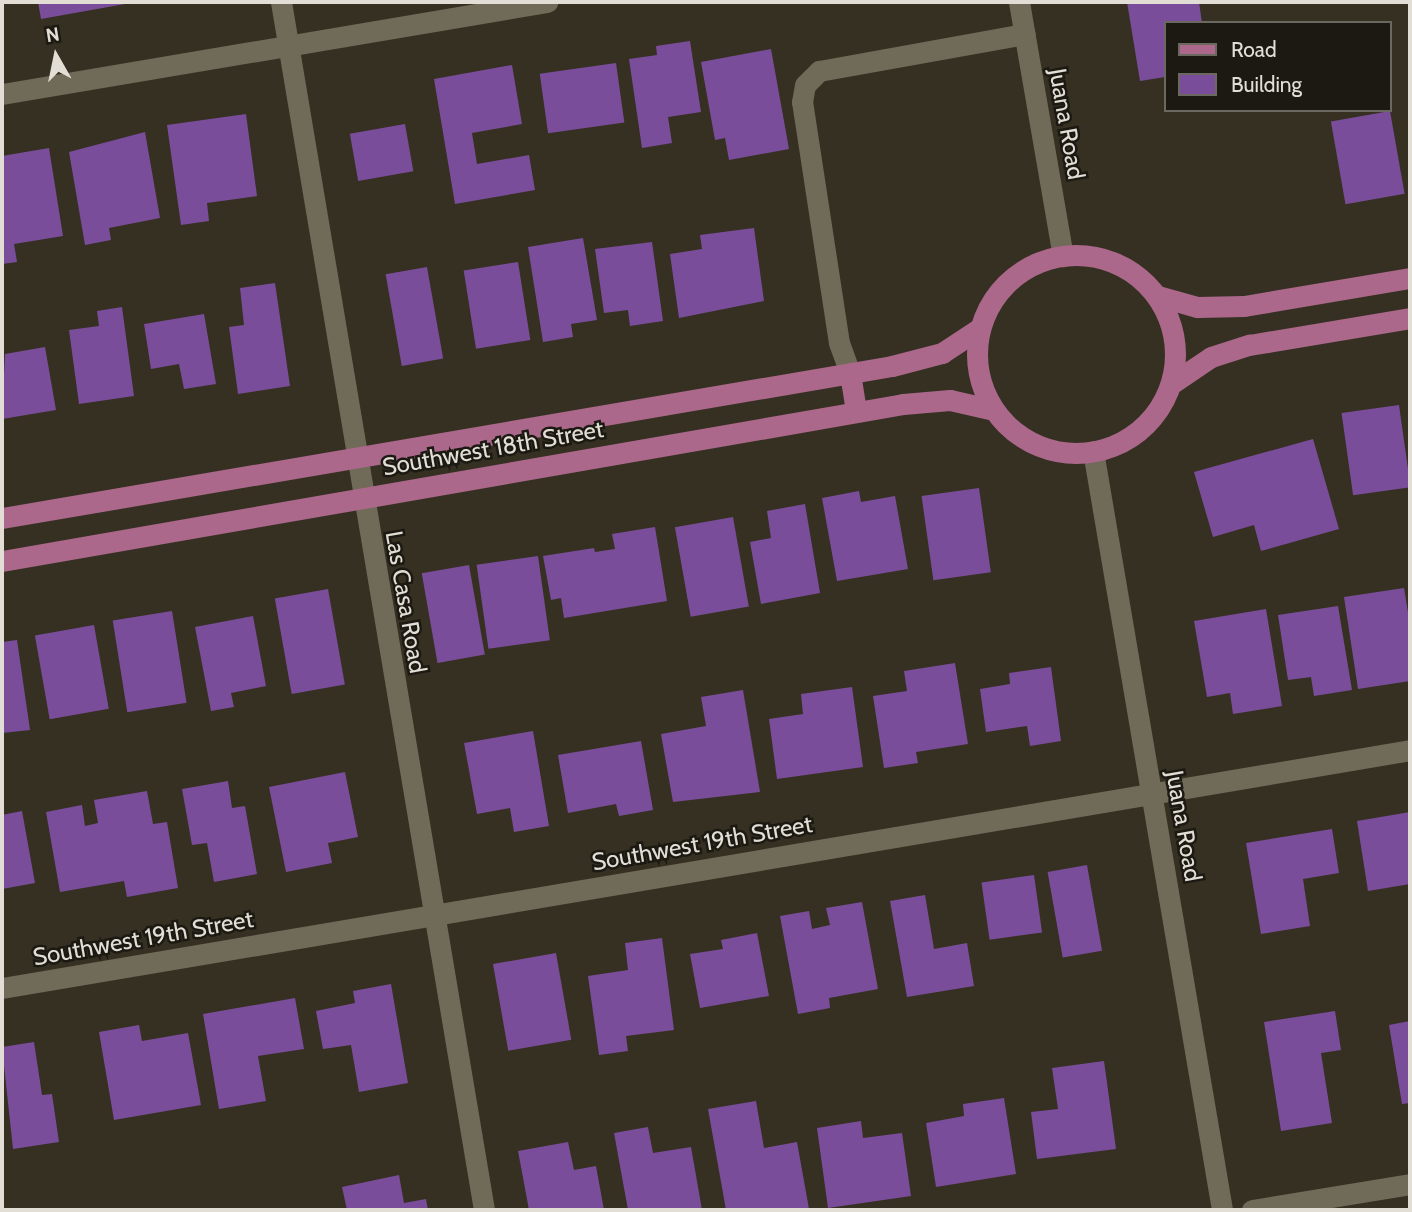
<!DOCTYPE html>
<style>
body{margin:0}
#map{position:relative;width:1412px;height:1212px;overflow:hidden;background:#363022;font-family:Cabin,sans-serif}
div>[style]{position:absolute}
.building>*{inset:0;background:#7a4d9a;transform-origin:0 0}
.minor>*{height:21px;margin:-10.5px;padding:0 10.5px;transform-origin:10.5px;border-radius:10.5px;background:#706a59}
.major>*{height:21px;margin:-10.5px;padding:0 10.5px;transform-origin:10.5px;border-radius:10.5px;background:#ab688b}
.major>.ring{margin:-10.5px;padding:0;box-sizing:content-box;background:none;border:21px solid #ab688b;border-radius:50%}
span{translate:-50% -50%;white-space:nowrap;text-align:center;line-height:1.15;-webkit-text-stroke:5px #1b1912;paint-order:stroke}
.street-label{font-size:24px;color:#e2ded5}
.frame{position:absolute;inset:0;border:4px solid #e2ded5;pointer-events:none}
.legend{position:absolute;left:1164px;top:21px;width:228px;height:91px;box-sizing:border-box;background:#1b1912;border:2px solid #6b6860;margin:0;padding:9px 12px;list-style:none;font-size:21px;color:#e2ded5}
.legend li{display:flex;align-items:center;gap:14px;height:35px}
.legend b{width:35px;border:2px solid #6b6860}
.north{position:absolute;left:21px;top:21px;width:70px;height:70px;-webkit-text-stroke:5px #1b1912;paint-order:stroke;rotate:351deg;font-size:19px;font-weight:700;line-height:28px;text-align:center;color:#e2ded5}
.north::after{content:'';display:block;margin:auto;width:24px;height:32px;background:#e2ded5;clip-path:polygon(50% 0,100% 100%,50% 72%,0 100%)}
</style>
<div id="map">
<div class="building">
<div style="clip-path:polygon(38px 2px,124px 2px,125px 4px,41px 19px)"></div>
<div style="clip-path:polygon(1127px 2px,1199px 2px,1202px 23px,1165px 23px,1165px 77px,1140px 81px)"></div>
<div style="clip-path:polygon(690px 41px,701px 112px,668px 117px,672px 143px,642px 148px,629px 59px,657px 55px,656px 46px)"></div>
<div style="clip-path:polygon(771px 49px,789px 149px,729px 160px,725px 138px,715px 140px,701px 62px)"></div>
<div style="left:616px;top:63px;width:60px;height:77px;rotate:82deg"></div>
<div style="clip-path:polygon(512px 65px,522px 124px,472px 133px,477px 164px,529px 155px,535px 190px,455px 204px,434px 79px)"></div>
<div style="left:1390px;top:111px;width:84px;height:60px;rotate:80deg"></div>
<div style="clip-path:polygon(246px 114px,257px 196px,207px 203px,209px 221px,181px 225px,167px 125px)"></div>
<div style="left:405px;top:124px;width:48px;height:56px;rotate:80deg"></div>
<div style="clip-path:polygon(145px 132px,160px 218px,109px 228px,111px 240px,85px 245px,69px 152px)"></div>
<div style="clip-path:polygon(49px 148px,63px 236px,14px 244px,17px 262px,2px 264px,2px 156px)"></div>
<div style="clip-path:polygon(754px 228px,764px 301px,679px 318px,670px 254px,702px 249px,700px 235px)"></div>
<div style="clip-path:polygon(583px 238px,597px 320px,571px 324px,573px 337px,543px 342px,528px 247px)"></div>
<div style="clip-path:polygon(652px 242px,663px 321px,630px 326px,628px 310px,604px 313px,595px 249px)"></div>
<div style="left:518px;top:262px;width:79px;height:55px;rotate:81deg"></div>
<div style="left:427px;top:267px;width:93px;height:42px;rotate:80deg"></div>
<div style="clip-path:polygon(275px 283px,290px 386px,238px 394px,229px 327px,244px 325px,240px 288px)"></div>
<div style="clip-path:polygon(122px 307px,134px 396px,79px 404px,69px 330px,99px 326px,97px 311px)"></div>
<div style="clip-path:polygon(204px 314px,216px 384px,184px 389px,179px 364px,151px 369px,144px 324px)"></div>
<div style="clip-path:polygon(45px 347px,56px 410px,2px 419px,5px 354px)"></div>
<div style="left:1399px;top:405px;width:83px;height:58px;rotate:82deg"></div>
<div style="clip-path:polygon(1313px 439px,1339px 529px,1261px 551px,1254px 525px,1213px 537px,1194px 472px)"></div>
<div style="left:979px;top:488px;width:85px;height:58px;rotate:82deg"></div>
<div style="clip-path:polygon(859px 491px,861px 502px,895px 496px,908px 569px,837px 581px,822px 498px)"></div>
<div style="clip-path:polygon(805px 504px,820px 593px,761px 604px,750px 542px,771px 538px,767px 511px)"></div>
<div style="left:733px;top:517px;width:91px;height:59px;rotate:80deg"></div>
<div style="clip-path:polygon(655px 527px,667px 601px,564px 618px,561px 598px,551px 600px,543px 556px,594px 548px,595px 552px,615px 549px,612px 534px)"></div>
<div style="left:538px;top:556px;width:85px;height:62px;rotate:82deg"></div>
<div style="left:469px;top:565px;width:91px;height:48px;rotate:80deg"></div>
<div style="clip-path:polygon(1404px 588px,1410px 625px,1410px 681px,1358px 689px,1344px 597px)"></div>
<div style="left:328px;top:589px;width:97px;height:54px;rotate:80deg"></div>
<div style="clip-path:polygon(1338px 606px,1352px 690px,1314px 696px,1311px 677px,1288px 680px,1278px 615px)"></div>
<div style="clip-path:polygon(1266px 609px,1282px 706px,1233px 714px,1230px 693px,1207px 697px,1194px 621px)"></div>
<div style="left:172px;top:611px;width:93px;height:60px;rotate:81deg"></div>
<div style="clip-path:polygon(253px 616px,266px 686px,231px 693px,234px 707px,211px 711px,195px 627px)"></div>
<div style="left:94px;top:625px;width:85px;height:60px;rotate:80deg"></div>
<div style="clip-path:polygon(17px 640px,30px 730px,2px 733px,2px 642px)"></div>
<div style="clip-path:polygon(955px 663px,968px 744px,916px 752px,918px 763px,884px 768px,873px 696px,907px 691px,904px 671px)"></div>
<div style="clip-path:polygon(1051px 667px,1061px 741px,1030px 746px,1027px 726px,986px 732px,980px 689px,1010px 684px,1009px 673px)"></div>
<div style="clip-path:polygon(852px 687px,863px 767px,777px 779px,769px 719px,803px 714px,801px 694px)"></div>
<div style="clip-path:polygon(743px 690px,760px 792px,673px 802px,661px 734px,706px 726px,701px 697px)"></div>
<div style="clip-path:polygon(533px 731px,549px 826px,514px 832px,510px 808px,477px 814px,464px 743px)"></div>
<div style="clip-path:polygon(641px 741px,653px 810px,619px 816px,616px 804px,568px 813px,558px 755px)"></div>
<div style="clip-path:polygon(345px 772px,358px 837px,328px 843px,332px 863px,286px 872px,269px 787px)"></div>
<div style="clip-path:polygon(228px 781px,232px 808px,245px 806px,257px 874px,214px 882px,207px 843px,192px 845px,182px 789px)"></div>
<div style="clip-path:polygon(147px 791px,153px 824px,167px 822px,178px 888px,127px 897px,124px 881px,60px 892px,46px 812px,82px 805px,85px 826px,98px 823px,94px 800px)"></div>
<div style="clip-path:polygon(22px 811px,35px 883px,2px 889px,2px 815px)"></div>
<div style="clip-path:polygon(1410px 812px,1410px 884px,1368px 891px,1357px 821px)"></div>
<div style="clip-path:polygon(1332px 829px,1339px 873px,1303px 879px,1310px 926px,1261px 934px,1246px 843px)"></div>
<div style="left:1087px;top:865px;width:87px;height:40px;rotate:80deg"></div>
<div style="left:1034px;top:875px;width:58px;height:53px;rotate:82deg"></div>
<div style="clip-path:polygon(925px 895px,934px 949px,967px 943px,974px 986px,907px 997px,890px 901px)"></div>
<div style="clip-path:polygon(862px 902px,878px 989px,829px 998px,830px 1008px,798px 1014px,780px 916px,809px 911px,812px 929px,830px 925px,826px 908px)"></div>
<div style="clip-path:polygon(757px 933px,769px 996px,700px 1008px,690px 954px,723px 949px,721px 940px)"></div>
<div style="clip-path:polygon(662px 938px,674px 1030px,626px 1036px,628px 1051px,599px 1055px,588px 976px,628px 970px,625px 943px)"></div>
<div style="left:556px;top:953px;width:88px;height:64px;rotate:80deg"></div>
<div style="clip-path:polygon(391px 984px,408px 1083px,359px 1092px,351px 1045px,323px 1049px,316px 1011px,355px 1003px,353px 991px)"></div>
<div style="clip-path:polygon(295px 998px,304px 1049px,258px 1056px,266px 1101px,219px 1109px,203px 1014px)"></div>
<div style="clip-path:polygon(1335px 1011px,1341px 1050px,1321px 1053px,1332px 1123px,1281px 1131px,1264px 1022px)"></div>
<div style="clip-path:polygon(1410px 1021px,1410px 1103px,1402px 1104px,1389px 1025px)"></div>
<div style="clip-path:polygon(139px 1025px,142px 1041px,188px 1033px,201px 1105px,114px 1120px,99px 1032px)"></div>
<div style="clip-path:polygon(34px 1042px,42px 1095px,52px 1094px,59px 1142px,13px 1149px,2px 1047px)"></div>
<div style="clip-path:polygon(1104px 1061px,1116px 1149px,1037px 1159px,1031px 1112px,1058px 1109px,1052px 1068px)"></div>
<div style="clip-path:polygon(1004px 1098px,1016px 1174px,936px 1187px,926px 1123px,964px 1116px,963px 1104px)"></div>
<div style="clip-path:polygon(756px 1101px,764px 1148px,797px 1142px,809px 1209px,726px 1210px,708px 1109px)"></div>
<div style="clip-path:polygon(861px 1121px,863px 1138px,902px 1133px,911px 1196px,828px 1208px,817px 1128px)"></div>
<div style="clip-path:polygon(648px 1127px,653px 1153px,691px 1147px,702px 1210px,628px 1210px,614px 1133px)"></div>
<div style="clip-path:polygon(568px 1142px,574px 1170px,596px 1166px,604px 1210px,529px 1210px,518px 1151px)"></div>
<div style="clip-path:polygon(399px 1175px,404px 1203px,426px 1199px,428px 1210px,347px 1210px,342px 1187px)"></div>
</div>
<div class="minor">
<div style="left:281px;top:2px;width:1225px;rotate:80.46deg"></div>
<div style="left:1019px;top:2px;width:258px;rotate:80.2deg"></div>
<div style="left:2px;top:94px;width:553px;rotate:-9.58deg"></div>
<div style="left:850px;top:373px;width:32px;rotate:-110deg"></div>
<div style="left:839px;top:343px;width:244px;rotate:-98.7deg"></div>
<div style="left:802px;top:102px;width:17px;rotate:-80deg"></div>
<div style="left:805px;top:85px;width:20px;rotate:-45deg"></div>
<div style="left:819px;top:71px;width:209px;rotate:-10.2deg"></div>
<div style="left:1093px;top:451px;width:770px;rotate:80.35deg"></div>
<div style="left:2px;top:988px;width:1428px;rotate:-9.59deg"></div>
<div style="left:1252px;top:1210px;width:160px;rotate:-9.3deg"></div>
</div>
<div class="major">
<div class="ring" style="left:977px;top:255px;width:177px;height:177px"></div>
<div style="left:1158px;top:296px;width:41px;rotate:15.8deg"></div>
<div style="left:1197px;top:307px;width:47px;rotate:-1.2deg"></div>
<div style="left:1244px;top:306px;width:168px;rotate:-9.6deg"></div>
<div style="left:850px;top:373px;width:39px;rotate:81deg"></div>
<div style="left:1171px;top:384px;width:48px;rotate:-34deg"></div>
<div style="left:1211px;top:357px;width:40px;rotate:-18deg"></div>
<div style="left:1249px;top:345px;width:163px;rotate:-9.5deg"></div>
<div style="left:2px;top:518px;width:903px;rotate:-9.69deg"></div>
<div style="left:892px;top:366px;width:52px;rotate:-14.6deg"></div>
<div style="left:942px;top:353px;width:45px;rotate:-33.3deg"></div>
<div style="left:2px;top:561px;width:915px;rotate:-9.88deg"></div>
<div style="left:903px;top:404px;width:47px;rotate:-4.9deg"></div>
<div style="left:950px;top:400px;width:45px;rotate:12.8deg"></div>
</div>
<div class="street-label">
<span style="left:1067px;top:124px;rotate:80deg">Juana Road</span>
<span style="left:493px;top:448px;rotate:-10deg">Southwest 18th Street</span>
<span style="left:406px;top:602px;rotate:80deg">Las Casa Road</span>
<span style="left:1184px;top:826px;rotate:80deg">Juana Road</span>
<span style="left:702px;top:843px;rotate:-10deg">Southwest 19th Street</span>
<span style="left:143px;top:938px;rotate:-10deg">Southwest 19th Street</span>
</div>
<div class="frame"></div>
<ul class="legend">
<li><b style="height:9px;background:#ab688b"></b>Road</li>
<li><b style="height:19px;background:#7a4d9a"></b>Building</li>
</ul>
<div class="north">N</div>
</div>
